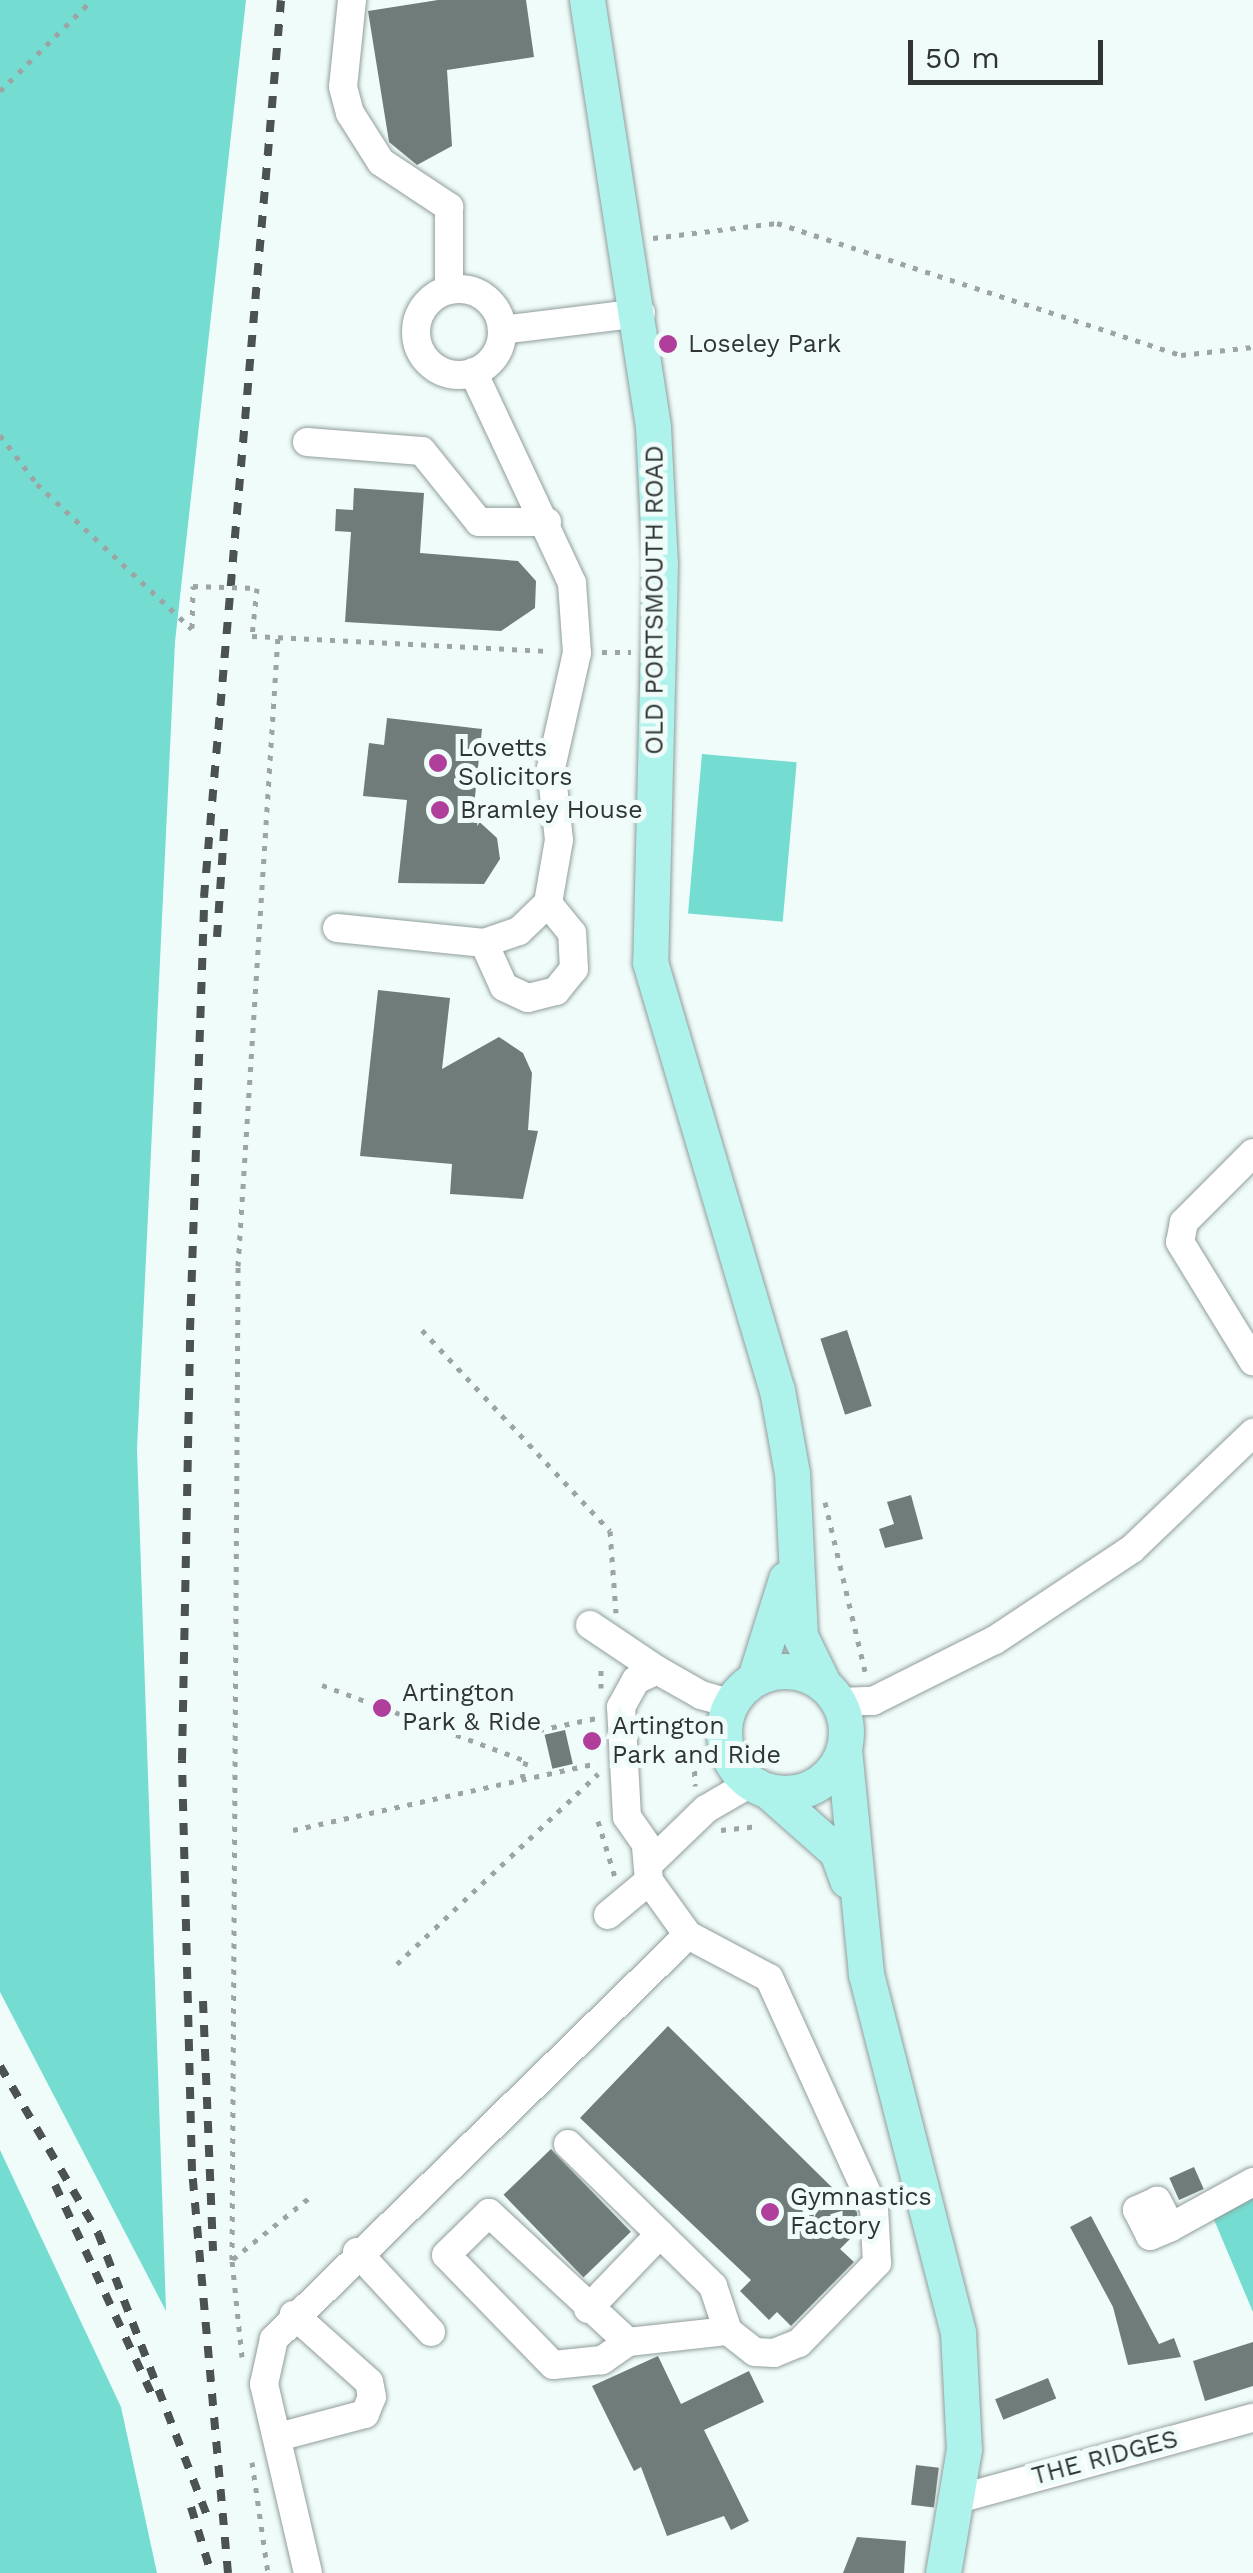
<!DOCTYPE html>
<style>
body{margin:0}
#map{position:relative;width:1253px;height:2573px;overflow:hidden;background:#effcfa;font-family:"Work Sans",sans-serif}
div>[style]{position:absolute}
.green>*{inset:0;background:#74dcd0;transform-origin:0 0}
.building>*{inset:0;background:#707c7a;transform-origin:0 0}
.path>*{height:5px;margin-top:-2.5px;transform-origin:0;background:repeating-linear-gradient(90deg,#9ca5a4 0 5px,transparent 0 13px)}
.roads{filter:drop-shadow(0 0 2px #919d9b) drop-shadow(0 0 2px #919d9b)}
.minor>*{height:28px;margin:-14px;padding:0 14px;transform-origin:14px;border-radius:14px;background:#fff}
.minor>.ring{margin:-14px;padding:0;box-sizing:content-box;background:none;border:28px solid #fff;border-radius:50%}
.major>*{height:35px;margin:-17.5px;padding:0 17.5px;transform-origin:17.5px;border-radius:17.5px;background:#adf2eb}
.major>.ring{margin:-17.5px;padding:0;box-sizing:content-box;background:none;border:35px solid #adf2eb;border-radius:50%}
.rail>*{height:8px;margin-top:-4px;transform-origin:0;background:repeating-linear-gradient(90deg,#4c5251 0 12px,transparent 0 24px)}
.path-bridge>*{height:5px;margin-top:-2.5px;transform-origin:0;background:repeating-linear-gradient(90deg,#9ca5a4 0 5px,transparent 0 13px)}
.dots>*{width:28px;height:28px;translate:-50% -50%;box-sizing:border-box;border:5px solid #effcfa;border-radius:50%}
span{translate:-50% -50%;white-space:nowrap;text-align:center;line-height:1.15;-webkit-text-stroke:10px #effcfa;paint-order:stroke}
.poi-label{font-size:25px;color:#303534}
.left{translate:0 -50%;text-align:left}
.street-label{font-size:25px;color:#303534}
.scale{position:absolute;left:908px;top:40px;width:195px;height:45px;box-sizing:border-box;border:5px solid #303534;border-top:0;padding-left:12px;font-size:30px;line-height:35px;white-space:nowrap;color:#303534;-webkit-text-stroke:8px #effcfa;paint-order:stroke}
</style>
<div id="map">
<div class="green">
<div style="clip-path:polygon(0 0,246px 0,175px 642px,137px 1449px,166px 2311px,0 1992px)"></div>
<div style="left:702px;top:754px;width:95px;height:160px;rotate:5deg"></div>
<div style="clip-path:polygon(0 2150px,121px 2407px,157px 2573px,0 2573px)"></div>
<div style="clip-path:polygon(1253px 2195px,1253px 2312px,1212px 2215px)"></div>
</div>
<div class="building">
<div style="clip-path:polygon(438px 0,526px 0,534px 57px,447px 70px,452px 146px,417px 165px,389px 142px,368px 11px)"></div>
<div style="clip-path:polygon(354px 488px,424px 493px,420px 553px,518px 561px,536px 581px,535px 608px,501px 631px,345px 622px,351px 532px,335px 531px,336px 509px,353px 510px)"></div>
<div style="clip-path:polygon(387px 718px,482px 729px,473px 816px,497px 838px,500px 859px,484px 884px,398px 883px,407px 800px,363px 796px,369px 743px,384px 745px)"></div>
<div style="clip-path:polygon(378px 990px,450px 998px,442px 1069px,499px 1037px,523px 1053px,532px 1073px,528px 1130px,538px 1131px,523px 1199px,450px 1194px,452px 1164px,360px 1156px)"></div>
<div style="left:847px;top:1330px;width:80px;height:28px;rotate:72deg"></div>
<div style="clip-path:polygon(911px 1495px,923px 1539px,885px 1548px,879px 1529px,894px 1524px,887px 1502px)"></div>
<div style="left:565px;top:1730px;width:35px;height:21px;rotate:77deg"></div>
<div style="clip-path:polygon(668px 2026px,857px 2212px,858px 2231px,840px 2249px,854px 2262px,791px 2326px,777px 2312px,769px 2320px,740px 2291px,751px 2280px,580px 2118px)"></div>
<div style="left:551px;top:2149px;width:115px;height:66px;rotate:46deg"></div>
<div style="left:1194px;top:2167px;width:24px;height:27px;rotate:66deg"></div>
<div style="clip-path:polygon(1091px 2216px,1159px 2344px,1174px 2338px,1181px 2357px,1128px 2365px,1113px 2307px,1070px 2227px)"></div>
<div style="clip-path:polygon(1253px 2342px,1253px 2386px,1205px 2401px,1193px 2361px)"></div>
<div style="clip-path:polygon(658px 2356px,681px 2404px,749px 2371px,764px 2402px,704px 2430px,749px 2521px,731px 2530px,724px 2516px,667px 2536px,641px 2467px,634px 2471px,592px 2386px)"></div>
<div style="left:1048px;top:2378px;width:22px;height:57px;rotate:68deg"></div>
<div style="left:916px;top:2465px;width:23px;height:40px;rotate:7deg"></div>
<div style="clip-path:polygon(857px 2537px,906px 2541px,904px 2573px,843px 2573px)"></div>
</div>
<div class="path">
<div style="left:0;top:91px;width:129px;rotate:-44.7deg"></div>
<div style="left:653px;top:238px;width:125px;rotate:-6.9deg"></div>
<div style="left:777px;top:223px;width:425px;rotate:18.1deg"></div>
<div style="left:1181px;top:355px;width:72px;rotate:-6.3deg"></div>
<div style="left:0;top:435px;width:61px;rotate:52.9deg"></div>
<div style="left:37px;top:484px;width:212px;rotate:43.1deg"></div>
<div style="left:257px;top:588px;width:48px;rotate:95.9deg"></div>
<div style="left:252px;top:636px;width:299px;rotate:2.9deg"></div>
<div style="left:192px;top:628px;width:42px;rotate:-88.6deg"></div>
<div style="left:602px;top:652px;width:29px"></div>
<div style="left:422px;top:1330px;width:275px;rotate:46.9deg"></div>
<div style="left:610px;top:1531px;width:82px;rotate:85.8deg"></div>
<div style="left:825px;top:1502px;width:179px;rotate:76.7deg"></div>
<div style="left:322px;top:1685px;width:218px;rotate:20.4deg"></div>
<div style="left:526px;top:1761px;width:17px;rotate:103deg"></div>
<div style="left:601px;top:1688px;width:24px;rotate:-90deg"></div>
<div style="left:693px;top:1719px;width:67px;rotate:88.3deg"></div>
<div style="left:539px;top:1730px;width:59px;rotate:-11.7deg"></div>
<div style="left:598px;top:1821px;width:59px;rotate:73.1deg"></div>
<div style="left:293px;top:1830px;width:312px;rotate:-12.4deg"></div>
<div style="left:721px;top:1830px;width:38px;rotate:-6deg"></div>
<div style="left:397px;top:1964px;width:277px;rotate:-43.4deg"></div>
<div style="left:233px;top:2259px;width:97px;rotate:-38.8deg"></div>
<div style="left:242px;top:2357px;width:98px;rotate:-95.9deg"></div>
<div style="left:232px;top:2260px;width:994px;rotate:-89.65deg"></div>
<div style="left:238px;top:1266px;width:631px;rotate:-86.37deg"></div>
<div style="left:252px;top:2462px;width:112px;rotate:81.8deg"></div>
</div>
<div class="roads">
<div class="minor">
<div style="left:352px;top:0;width:87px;rotate:95.9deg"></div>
<div style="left:343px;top:87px;width:27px;rotate:75deg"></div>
<div style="left:350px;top:113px;width:58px;rotate:57.7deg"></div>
<div style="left:381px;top:162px;width:82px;rotate:33.5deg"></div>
<div style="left:449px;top:207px;width:83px;rotate:90deg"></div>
<div class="ring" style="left:416px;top:289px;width:58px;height:58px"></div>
<div style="left:502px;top:330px;width:140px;rotate:-7deg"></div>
<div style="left:307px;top:442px;width:115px;rotate:4.5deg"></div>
<div style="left:422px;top:451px;width:91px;rotate:51.2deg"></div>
<div style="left:479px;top:522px;width:68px"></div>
<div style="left:337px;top:928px;width:148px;rotate:5.8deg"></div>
<div style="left:484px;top:943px;width:37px;rotate:-19deg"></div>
<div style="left:519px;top:931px;width:40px;rotate:-44deg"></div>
<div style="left:548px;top:903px;width:64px;rotate:-80.1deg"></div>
<div style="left:559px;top:840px;width:72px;rotate:-96.3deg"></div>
<div style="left:551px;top:768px;width:118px;rotate:-77.3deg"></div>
<div style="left:577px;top:653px;width:70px;rotate:-94.1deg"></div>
<div style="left:572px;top:583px;width:233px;rotate:-115.1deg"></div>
<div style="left:484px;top:943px;width:48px;rotate:65.6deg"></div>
<div style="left:504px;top:987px;width:26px;rotate:25deg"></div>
<div style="left:528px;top:998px;width:29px;rotate:-14deg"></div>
<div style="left:556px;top:991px;width:28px;rotate:-51deg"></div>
<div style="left:574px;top:969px;width:36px;rotate:-93deg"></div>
<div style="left:572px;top:933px;width:38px;rotate:-129deg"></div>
<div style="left:1253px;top:1153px;width:98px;rotate:135deg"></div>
<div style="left:1184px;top:1222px;width:20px;rotate:101deg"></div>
<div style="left:1180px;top:1242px;width:140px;rotate:58.5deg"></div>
<div style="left:590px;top:1625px;width:81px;rotate:33.9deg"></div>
<div style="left:839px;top:1702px;width:34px;rotate:-2deg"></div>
<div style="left:873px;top:1701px;width:136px;rotate:-26.6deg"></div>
<div style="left:995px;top:1640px;width:164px;rotate:-33.6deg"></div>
<div style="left:1132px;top:1549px;width:168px;rotate:-43.8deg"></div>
<div style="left:649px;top:1864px;width:79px;rotate:-44deg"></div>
<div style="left:706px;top:1809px;width:50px;rotate:-30.2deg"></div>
<div style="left:608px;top:1915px;width:53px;rotate:-39.7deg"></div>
<div style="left:568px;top:2144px;width:203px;rotate:44.4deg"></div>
<div style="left:713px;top:2286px;width:47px;rotate:71.6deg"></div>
<div style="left:1171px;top:2227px;width:30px;rotate:-118deg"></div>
<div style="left:1157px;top:2201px;width:22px;rotate:156deg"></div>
<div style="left:1137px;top:2210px;width:29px;rotate:63deg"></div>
<div style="left:1150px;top:2236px;width:23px;rotate:-23deg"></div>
<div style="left:1171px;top:2227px;width:94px;rotate:-28.8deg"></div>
<div style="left:357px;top:2252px;width:109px;rotate:47.2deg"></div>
<div style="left:588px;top:2309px;width:104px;rotate:-46.2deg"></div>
<div style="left:628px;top:2342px;width:32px;rotate:145deg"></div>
<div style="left:602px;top:2360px;width:49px;rotate:174.2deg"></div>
<div style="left:553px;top:2365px;width:153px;rotate:-134.2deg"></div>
<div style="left:446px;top:2255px;width:60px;rotate:-44.3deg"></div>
<div style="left:489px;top:2213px;width:190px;rotate:42.9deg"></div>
<div style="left:628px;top:2342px;width:101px;rotate:-6.3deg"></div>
<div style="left:728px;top:2331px;width:34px;rotate:38deg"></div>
<div style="left:755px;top:2352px;width:19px;rotate:3deg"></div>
<div style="left:774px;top:2353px;width:27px;rotate:-22deg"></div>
<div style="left:799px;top:2343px;width:112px;rotate:-45.7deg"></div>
<div style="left:877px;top:2263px;width:55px;rotate:-93.1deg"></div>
<div style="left:874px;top:2208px;width:253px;rotate:-114.5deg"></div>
<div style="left:769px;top:1978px;width:92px;rotate:-152deg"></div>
<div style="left:688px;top:1935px;width:67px;rotate:-125.8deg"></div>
<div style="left:649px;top:1881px;width:37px;rotate:-95deg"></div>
<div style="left:646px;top:1844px;width:33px;rotate:-125deg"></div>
<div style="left:627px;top:1817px;width:110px;rotate:-93.1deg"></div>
<div style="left:621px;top:1707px;width:31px;rotate:-61deg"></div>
<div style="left:636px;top:1680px;width:23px;rotate:-25deg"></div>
<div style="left:657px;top:1670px;width:51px;rotate:29.6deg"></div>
<div style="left:701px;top:1695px;width:25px;rotate:16deg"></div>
<div style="left:725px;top:1702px;width:14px;rotate:-36deg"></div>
<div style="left:278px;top:2437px;width:90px;rotate:-14.8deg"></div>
<div style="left:365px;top:2414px;width:18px;rotate:-68deg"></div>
<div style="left:372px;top:2397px;width:15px;rotate:-101deg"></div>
<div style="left:369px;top:2382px;width:101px;rotate:-138.2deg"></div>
<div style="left:958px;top:2499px;width:306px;rotate:-15.4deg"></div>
<div style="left:308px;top:2573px;width:194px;rotate:-103.1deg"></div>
<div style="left:264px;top:2384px;width:46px;rotate:-77.5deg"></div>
<div style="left:274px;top:2339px;width:578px;rotate:-44.3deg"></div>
</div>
<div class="major">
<div style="left:587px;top:0;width:432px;rotate:81.2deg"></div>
<div style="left:653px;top:427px;width:136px;rotate:87.1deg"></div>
<div style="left:660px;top:563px;width:399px;rotate:91.4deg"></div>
<div style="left:650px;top:962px;width:446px;rotate:73.5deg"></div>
<div style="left:777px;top:1390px;width:84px;rotate:79.8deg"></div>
<div style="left:792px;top:1473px;width:163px;rotate:87.2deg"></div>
<div style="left:800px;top:1636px;width:52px;rotate:63.9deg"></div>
<div class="ring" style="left:724px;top:1671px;width:87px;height:87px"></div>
<div style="left:755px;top:1678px;width:104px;rotate:-72.6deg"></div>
<div style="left:844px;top:1749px;width:226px;rotate:84.4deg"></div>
<div style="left:866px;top:1974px;width:370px;rotate:75.6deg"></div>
<div style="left:958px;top:2332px;width:117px;rotate:87.1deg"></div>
<div style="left:964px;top:2449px;width:126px;rotate:99.6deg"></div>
<div style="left:768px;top:1791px;width:92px;rotate:41.5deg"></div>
<div style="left:837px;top:1852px;width:30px;rotate:70deg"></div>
</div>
</div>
<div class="rail">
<div style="left:217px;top:937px;width:120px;rotate:-86.2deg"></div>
<div style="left:203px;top:2001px;width:250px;rotate:87.7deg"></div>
<div style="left:0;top:2066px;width:194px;rotate:59.6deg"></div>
<div style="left:98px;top:2233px;width:311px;rotate:68.9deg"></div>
<div style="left:55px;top:2185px;width:229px;rotate:65.2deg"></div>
<div style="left:191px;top:2507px;width:69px;rotate:73.1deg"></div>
<div style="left:228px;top:2573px;width:404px;rotate:-95.1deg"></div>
<div style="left:192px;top:2171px;width:411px;rotate:-91.4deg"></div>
<div style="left:182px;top:1760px;width:430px;rotate:-88.9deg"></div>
<div style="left:190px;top:1330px;width:433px;rotate:-88.1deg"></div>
<div style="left:204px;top:897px;width:900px;rotate:-85.09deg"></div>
</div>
<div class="path-bridge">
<div style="left:193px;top:586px;width:64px;rotate:1.8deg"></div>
</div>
<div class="dots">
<div style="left:668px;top:344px;background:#b03f9b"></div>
<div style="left:438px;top:763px;background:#b03f9b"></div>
<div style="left:440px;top:810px;background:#b03f9b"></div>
<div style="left:382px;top:1708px;background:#b03f9b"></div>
<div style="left:592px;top:1741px;background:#b03f9b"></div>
<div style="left:770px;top:2212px;background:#b03f9b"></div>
</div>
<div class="poi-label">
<span class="left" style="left:688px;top:344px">Loseley Park</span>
<span class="left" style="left:458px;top:763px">Lovetts<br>Solicitors</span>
<span class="left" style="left:460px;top:810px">Bramley House</span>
<span class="left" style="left:402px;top:1708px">Artington<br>Park &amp; Ride</span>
<span class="left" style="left:612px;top:1741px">Artington<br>Park and Ride</span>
<span class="left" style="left:790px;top:2212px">Gymnastics<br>Factory</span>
</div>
<div class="street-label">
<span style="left:655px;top:600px;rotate:-90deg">OLD PORTSMOUTH ROAD</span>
<span style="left:1105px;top:2458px;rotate:-15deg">THE RIDGES</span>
</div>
<div class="scale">50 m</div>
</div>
